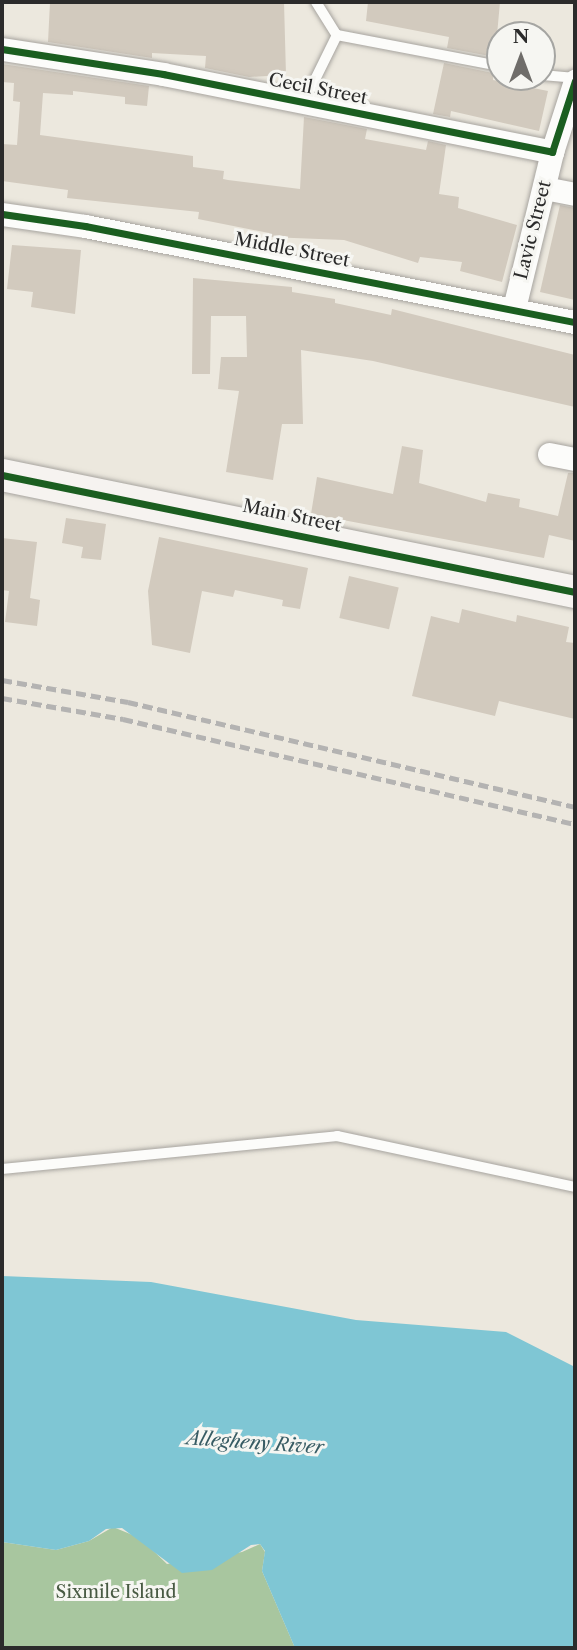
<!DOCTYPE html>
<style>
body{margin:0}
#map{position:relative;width:577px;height:1650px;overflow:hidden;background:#ece8de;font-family:"Libre Caslon Text",serif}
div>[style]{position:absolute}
.forest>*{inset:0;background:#a8c69f}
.water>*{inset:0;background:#7fc6d4}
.building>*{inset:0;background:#d2cabe;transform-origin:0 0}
.roads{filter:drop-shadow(0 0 2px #a7a49f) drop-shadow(0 0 2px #a7a49f)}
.lane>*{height:10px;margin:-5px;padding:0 5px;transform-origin:5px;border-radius:5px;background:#fcfcfa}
.street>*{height:23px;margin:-11.5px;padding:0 11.5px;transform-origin:11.5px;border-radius:11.5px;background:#fcfcfa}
.secondary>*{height:32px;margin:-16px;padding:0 16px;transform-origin:16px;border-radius:16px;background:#f6f3f0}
.rail>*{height:5px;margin-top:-2.5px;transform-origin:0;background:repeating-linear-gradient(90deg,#b4b3b2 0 10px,transparent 0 15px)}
.cycleway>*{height:7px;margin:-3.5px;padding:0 3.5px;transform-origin:3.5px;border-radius:3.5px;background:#1b5e20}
span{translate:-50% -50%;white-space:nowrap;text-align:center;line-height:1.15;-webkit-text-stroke:6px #f6f6f2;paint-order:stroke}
.street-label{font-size:18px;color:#2b2b2b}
.park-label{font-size:18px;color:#485a43}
.water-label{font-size:19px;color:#385c64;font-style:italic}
.frame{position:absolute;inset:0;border:4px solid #2b2b2b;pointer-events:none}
.north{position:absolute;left:486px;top:21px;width:70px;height:70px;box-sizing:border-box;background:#f6f6f2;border:2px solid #a5a5a2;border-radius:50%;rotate:0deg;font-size:19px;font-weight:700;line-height:28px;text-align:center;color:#2b2b2b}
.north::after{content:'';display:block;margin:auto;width:24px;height:32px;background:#6f6d6a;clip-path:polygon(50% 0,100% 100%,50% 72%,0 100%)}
</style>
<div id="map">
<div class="forest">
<div style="clip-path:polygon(113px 1527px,140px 1538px,167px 1564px,242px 1552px,260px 1544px,265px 1552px,262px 1571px,295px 1648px,2px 1648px,2px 1542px,56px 1550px,89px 1541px)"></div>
</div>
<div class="water">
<div style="clip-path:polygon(2px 1276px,151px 1282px,356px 1320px,506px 1332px,575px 1367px,575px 1648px,295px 1648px,262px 1571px,265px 1551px,260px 1544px,251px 1545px,212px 1570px,182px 1573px,122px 1528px,106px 1529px,89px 1541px,56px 1550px,2px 1542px)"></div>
</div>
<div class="building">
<div style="clip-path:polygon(50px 2px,284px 2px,286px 75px,249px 77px,205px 68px,206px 56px,152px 53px,152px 58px,48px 42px)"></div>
<div style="clip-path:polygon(368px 2px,500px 2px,495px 57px,447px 48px,449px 37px,366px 21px)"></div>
<div style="clip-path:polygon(444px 63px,493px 73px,493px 80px,548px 91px,539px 131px,451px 111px,450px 117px,433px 114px)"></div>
<div style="clip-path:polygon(2px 64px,149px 86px,147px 106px,125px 104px,125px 97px,73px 91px,73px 95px,43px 93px,40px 135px,193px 156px,193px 167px,224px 171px,223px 179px,228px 180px,300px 189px,304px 117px,367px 129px,365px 139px,426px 150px,428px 141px,446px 145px,439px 194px,459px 197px,458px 208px,517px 225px,502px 282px,460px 271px,462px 262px,420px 257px,418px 263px,344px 240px,269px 237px,269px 233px,198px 219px,199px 212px,67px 198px,68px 190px,2px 181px,2px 144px,17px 145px,20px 102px,13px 101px,14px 83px,2px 82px)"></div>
<div style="clip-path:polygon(560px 205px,575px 208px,575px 300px,540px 292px)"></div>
<div style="clip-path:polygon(12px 245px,81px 250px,75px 314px,31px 307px,33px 292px,7px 289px)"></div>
<div style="clip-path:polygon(193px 278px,292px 287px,292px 292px,335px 299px,335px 303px,391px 315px,392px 309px,575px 355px,575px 407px,373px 361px,301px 350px,303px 424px,282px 424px,273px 480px,226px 472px,239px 391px,218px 389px,221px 357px,247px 357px,246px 316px,211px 316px,210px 374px,192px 374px)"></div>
<div style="clip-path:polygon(402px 446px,423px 450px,419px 483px,486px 502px,488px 493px,520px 499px,519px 507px,558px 516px,568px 473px,575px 473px,575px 541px,549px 535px,544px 558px,311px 514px,317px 477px,393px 494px)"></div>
<div style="clip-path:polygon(66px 518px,106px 524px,101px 560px,81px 558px,83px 547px,62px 543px)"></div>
<div style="clip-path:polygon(159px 537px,308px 568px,300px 609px,282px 606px,283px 600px,235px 590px,233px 597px,202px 591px,190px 653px,152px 645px,148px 591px)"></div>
<div style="clip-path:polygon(2px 538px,37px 542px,30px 598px,40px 600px,37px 626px,5px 622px,9px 591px,2px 590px)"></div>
<div style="left:349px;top:576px;width:51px;height:43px;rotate:13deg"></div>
<div style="clip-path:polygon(462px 609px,516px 622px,517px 615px,569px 627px,566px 642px,575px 643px,575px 719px,499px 701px,495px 716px,412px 696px,431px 616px,459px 623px)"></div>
</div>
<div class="roads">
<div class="lane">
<div style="left:316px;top:2px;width:39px;rotate:58deg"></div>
<div style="left:542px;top:75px;width:33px;rotate:5deg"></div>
<div style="left:304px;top:102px;width:75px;rotate:-63.8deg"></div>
<div style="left:337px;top:35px;width:166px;rotate:10.8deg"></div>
<div style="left:2px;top:1169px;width:337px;rotate:-5.6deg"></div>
<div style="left:337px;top:1136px;width:243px;rotate:12.1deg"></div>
</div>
<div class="street">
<div style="left:2px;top:49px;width:163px;rotate:8.8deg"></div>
<div style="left:163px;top:74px;width:397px;rotate:11.3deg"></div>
<div style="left:552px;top:152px;width:75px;rotate:-72.1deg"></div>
<div style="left:544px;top:188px;width:32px;rotate:11deg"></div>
<div style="left:2px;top:214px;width:84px;rotate:8.2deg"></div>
<div style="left:85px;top:226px;width:499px;rotate:11.1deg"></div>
<div style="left:514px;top:308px;width:161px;rotate:-76.3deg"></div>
<div style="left:549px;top:454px;width:26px;rotate:11deg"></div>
</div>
<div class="secondary">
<div style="left:2px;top:475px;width:585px;rotate:11.54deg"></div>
</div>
</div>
<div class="rail">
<div style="left:2px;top:680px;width:128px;rotate:9.9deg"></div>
<div style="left:128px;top:702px;width:459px;rotate:13.2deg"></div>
<div style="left:2px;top:698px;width:123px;rotate:9.8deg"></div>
<div style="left:123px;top:719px;width:464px;rotate:13.1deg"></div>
</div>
<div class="cycleway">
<div style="left:2px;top:49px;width:163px;rotate:8.8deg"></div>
<div style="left:163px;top:74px;width:397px;rotate:11.3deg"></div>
<div style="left:552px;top:152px;width:75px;rotate:-72.1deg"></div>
<div style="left:2px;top:214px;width:84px;rotate:8.2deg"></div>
<div style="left:85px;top:226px;width:499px;rotate:11.1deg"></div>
<div style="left:2px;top:475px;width:585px;rotate:11.54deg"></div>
</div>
<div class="street-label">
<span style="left:318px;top:89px;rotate:11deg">Cecil Street</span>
<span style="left:533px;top:230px;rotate:-76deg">Lavic Street</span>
<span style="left:292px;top:250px;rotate:11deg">Middle Street</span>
<span style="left:292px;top:516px;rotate:12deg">Main Street</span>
</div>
<div class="park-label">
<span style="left:116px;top:1592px">Sixmile Island</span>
</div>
<div class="water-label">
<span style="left:255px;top:1443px;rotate:4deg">Allegheny River</span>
</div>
<div class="frame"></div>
<div class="north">N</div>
</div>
